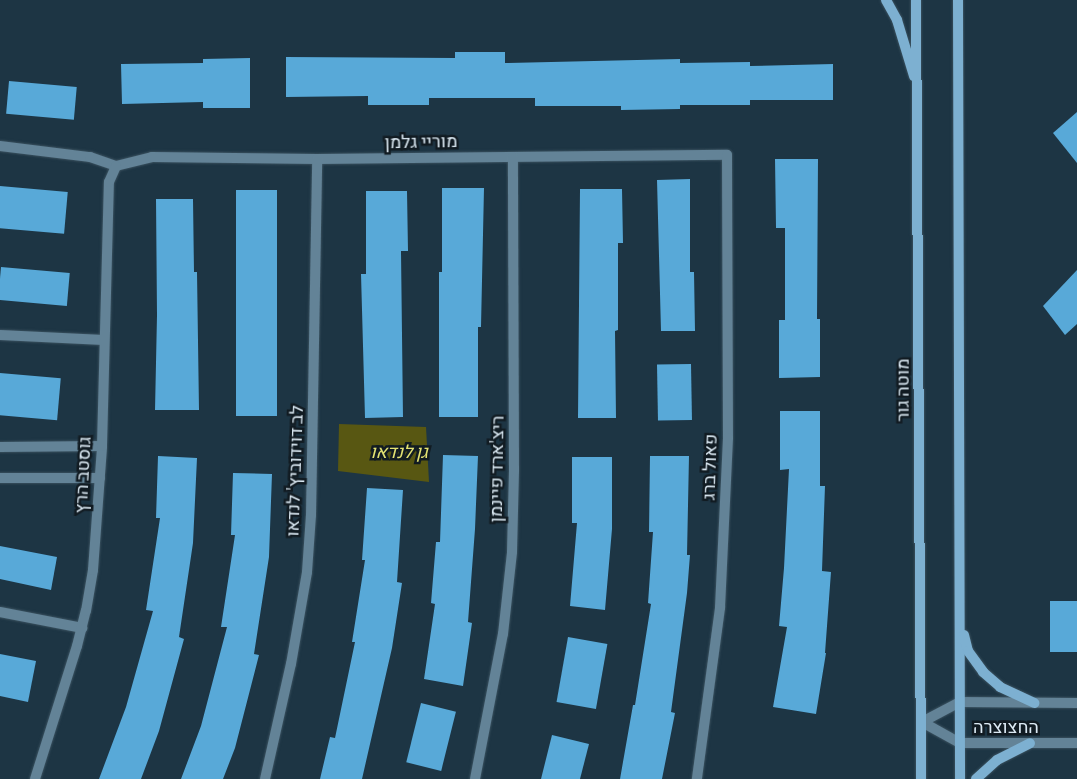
<!DOCTYPE html>
<meta charset="utf-8">
<style>
body{margin:0}
#map{position:relative;width:1077px;height:779px;overflow:hidden;background:#1d3544;font-family:Bitter,Heebo,serif}
div>[style]{position:absolute}
.green>*{inset:0;background:#585712}
.building>*{inset:0;background:#58a9d8;transform-origin:0 0}
.roads{filter:drop-shadow(0 0 1px #3b5260) drop-shadow(0 0 1px #3b5260)}
.minor>*{height:10px;margin:-5px;padding:0 5px;transform-origin:5px;border-radius:5px;background:#638397}
.tertiary>*{height:10px;margin:-5px;padding:0 5px;transform-origin:5px;border-radius:5px;background:#638397}
.secondary>*{height:10px;margin:-5px;padding:0 5px;transform-origin:5px;border-radius:5px;background:#7db0d1}
span{translate:-50% -50%;white-space:nowrap;text-align:center;line-height:1.15;-webkit-text-stroke:5px #111b22;paint-order:stroke}
.street-label{font-size:18px;color:#dbe9f3}
.park-label{font-size:18px;color:#e3e272;font-style:italic}
</style>
<div id="map">
<div class="green">
<div style="clip-path:polygon(339px 424px,426px 427px,429px 482px,338px 471px)"></div>
</div>
<div class="building">
<div style="clip-path:polygon(455px 52px,505px 52px,505px 63px,680px 59px,680px 63px,750px 62px,750px 66px,833px 64px,833px 100px,750px 100px,750px 105px,680px 105px,680px 109px,621px 110px,621px 106px,535px 106px,535px 98px,429px 98px,429px 105px,368px 105px,368px 96px,286px 97px,286px 57px,455px 58px)"></div>
<div style="clip-path:polygon(250px 58px,250px 108px,203px 108px,203px 102px,122px 104px,121px 64px,203px 63px,203px 59px)"></div>
<div style="left:9px;top:81px;width:68px;height:33px;rotate:5deg"></div>
<div style="clip-path:polygon(1077px 112px,1077px 163px,1053px 133px)"></div>
<div style="clip-path:polygon(775px 159px,818px 159px,817px 319px,820px 319px,820px 377px,779px 378px,779px 320px,785px 320px,785px 228px,776px 228px)"></div>
<div style="clip-path:polygon(690px 179px,690px 272px,694px 272px,695px 331px,661px 331px,657px 180px)"></div>
<div style="left:0;top:186px;width:68px;height:42px;rotate:5deg"></div>
<div style="clip-path:polygon(442px 188px,484px 188px,481px 327px,478px 327px,478px 417px,439px 417px,439px 272px,442px 272px)"></div>
<div style="clip-path:polygon(580px 189px,622px 189px,623px 243px,618px 243px,618px 330px,615px 331px,616px 418px,578px 418px)"></div>
<div style="left:236px;top:190px;width:41px;height:226px"></div>
<div style="clip-path:polygon(366px 191px,407px 191px,408px 251px,401px 251px,403px 417px,365px 418px,361px 274px,366px 274px)"></div>
<div style="clip-path:polygon(156px 199px,193px 199px,194px 272px,197px 272px,199px 410px,155px 410px,157px 315px)"></div>
<div style="left:1px;top:267px;width:69px;height:33px;rotate:5deg"></div>
<div style="clip-path:polygon(1077px 270px,1077px 324px,1065px 335px,1043px 306px)"></div>
<div style="left:691px;top:364px;width:56px;height:34px;rotate:89deg"></div>
<div style="left:0;top:373px;width:61px;height:42px;rotate:5deg"></div>
<div style="clip-path:polygon(780px 411px,820px 411px,820px 486px,825px 486px,822px 571px,831px 572px,825px 653px,826px 653px,816px 714px,773px 707px,787px 627px,779px 626px,784px 568px,789px 469px,780px 470px)"></div>
<div style="clip-path:polygon(443px 455px,478px 456px,475px 529px,468px 622px,472px 623px,463px 686px,424px 679px,435px 604px,431px 603px,436px 542px,440px 542px)"></div>
<div style="clip-path:polygon(158px 456px,197px 458px,193px 543px,179px 637px,184px 639px,159px 731px,141px 779px,99px 779px,126px 707px,153px 611px,146px 610px,160px 518px,156px 518px)"></div>
<div style="clip-path:polygon(650px 456px,689px 456px,687px 555px,690px 555px,687px 593px,671px 712px,675px 713px,662px 779px,620px 779px,633px 705px,635px 705px,651px 604px,648px 603px,653px 532px,649px 532px)"></div>
<div style="clip-path:polygon(572px 457px,612px 457px,612px 529px,605px 610px,570px 606px,577px 523px,572px 523px)"></div>
<div style="clip-path:polygon(233px 473px,272px 474px,269px 557px,254px 654px,259px 655px,235px 748px,223px 779px,181px 779px,201px 726px,227px 627px,221px 627px,235px 535px,231px 535px)"></div>
<div style="clip-path:polygon(367px 488px,403px 490px,397px 582px,402px 583px,392px 648px,362px 779px,320px 779px,330px 737px,335px 738px,355px 642px,352px 642px,365px 560px,362px 560px)"></div>
<div style="clip-path:polygon(0 546px,57px 557px,51px 590px,0 579px)"></div>
<div style="left:1077px;top:601px;width:51px;height:27px;rotate:90deg"></div>
<div style="left:568px;top:637px;width:40px;height:66px;rotate:10deg"></div>
<div style="clip-path:polygon(0 654px,36px 661px,28px 702px,0 696px)"></div>
<div style="left:421px;top:703px;width:36px;height:61px;rotate:14deg"></div>
<div style="clip-path:polygon(552px 735px,589px 744px,580px 779px,541px 779px)"></div>
</div>
<div class="roads">
<div class="minor">
<div style="left:0;top:146px;width:91px;rotate:7deg"></div>
<div style="left:90px;top:157px;width:28px;rotate:19deg"></div>
<div style="left:116px;top:166px;width:37px;rotate:-14deg"></div>
<div style="left:152px;top:157px;width:165px;rotate:0.7deg"></div>
<div style="left:317px;top:159px;width:410px;rotate:-0.6deg"></div>
<div style="left:727px;top:155px;width:283px;rotate:89.8deg"></div>
<div style="left:728px;top:438px;width:170px;rotate:92.7deg"></div>
<div style="left:720px;top:608px;width:173px;rotate:97.7deg"></div>
<div style="left:0;top:335px;width:104px;rotate:2.8deg"></div>
<div style="left:0;top:447px;width:102px;rotate:-0.6deg"></div>
<div style="left:0;top:478px;width:100px"></div>
<div style="left:0;top:612px;width:84px;rotate:11deg"></div>
<div style="left:35px;top:779px;width:139px;rotate:-72.5deg"></div>
<div style="left:77px;top:646px;width:36px;rotate:-76deg"></div>
<div style="left:86px;top:611px;width:42px;rotate:-80.3deg"></div>
<div style="left:93px;top:570px;width:124px;rotate:-85.8deg"></div>
<div style="left:102px;top:446px;width:264px;rotate:-88.5deg"></div>
<div style="left:109px;top:182px;width:17px;rotate:-66deg"></div>
<div style="left:265px;top:779px;width:118px;rotate:-77.3deg"></div>
<div style="left:291px;top:664px;width:93px;rotate:-80.1deg"></div>
<div style="left:307px;top:572px;width:57px;rotate:-86deg"></div>
<div style="left:311px;top:515px;width:356px;rotate:-89deg"></div>
<div style="left:475px;top:779px;width:148px;rotate:-79.1deg"></div>
<div style="left:503px;top:634px;width:82px;rotate:-83.7deg"></div>
<div style="left:512px;top:552px;width:81px;rotate:-88.6deg"></div>
<div style="left:514px;top:471px;width:314px;rotate:-90.2deg"></div>
</div>
<div class="tertiary">
<div style="left:922px;top:722px;width:43px;rotate:28.9deg"></div>
<div style="left:960px;top:743px;width:117px"></div>
<div style="left:922px;top:722px;width:43px;rotate:-27.8deg"></div>
<div style="left:960px;top:702px;width:117px;rotate:0.5deg"></div>
</div>
<div class="secondary">
<div style="left:886px;top:0;width:23px;rotate:61deg"></div>
<div style="left:897px;top:20px;width:59px;rotate:73.1deg"></div>
<div style="left:916px;top:0;width:779px;rotate:89.63deg"></div>
<div style="left:958px;top:0;width:779px;rotate:89.85deg"></div>
<div style="left:964px;top:635px;width:16px;rotate:76deg"></div>
<div style="left:968px;top:651px;width:26px;rotate:54deg"></div>
<div style="left:983px;top:672px;width:23px;rotate:41deg"></div>
<div style="left:1000px;top:687px;width:38px;rotate:25deg"></div>
<div style="left:976px;top:779px;width:28px;rotate:-42deg"></div>
<div style="left:997px;top:760px;width:37px;rotate:-27deg"></div>
</div>
</div>
<div class="street-label">
<span style="left:421px;top:142px;rotate:-1deg">מוריי גלמן</span>
<span style="left:903px;top:390px;rotate:-90deg">מוטה גור</span>
<span style="left:710px;top:467px;rotate:-88deg">פאול ברג</span>
<span style="left:497px;top:469px;rotate:-89deg">ריצ'ארד פיינמן</span>
<span style="left:295px;top:471px;rotate:-88deg">לב דוידוביץ' לנדאו</span>
<span style="left:83px;top:475px;rotate:-87deg">גוסטב הרץ</span>
<span style="left:1006px;top:727px">החצוצרה</span>
</div>
<div class="park-label">
<span style="left:399px;top:452px">גן לנדאו</span>
</div>
</div>
